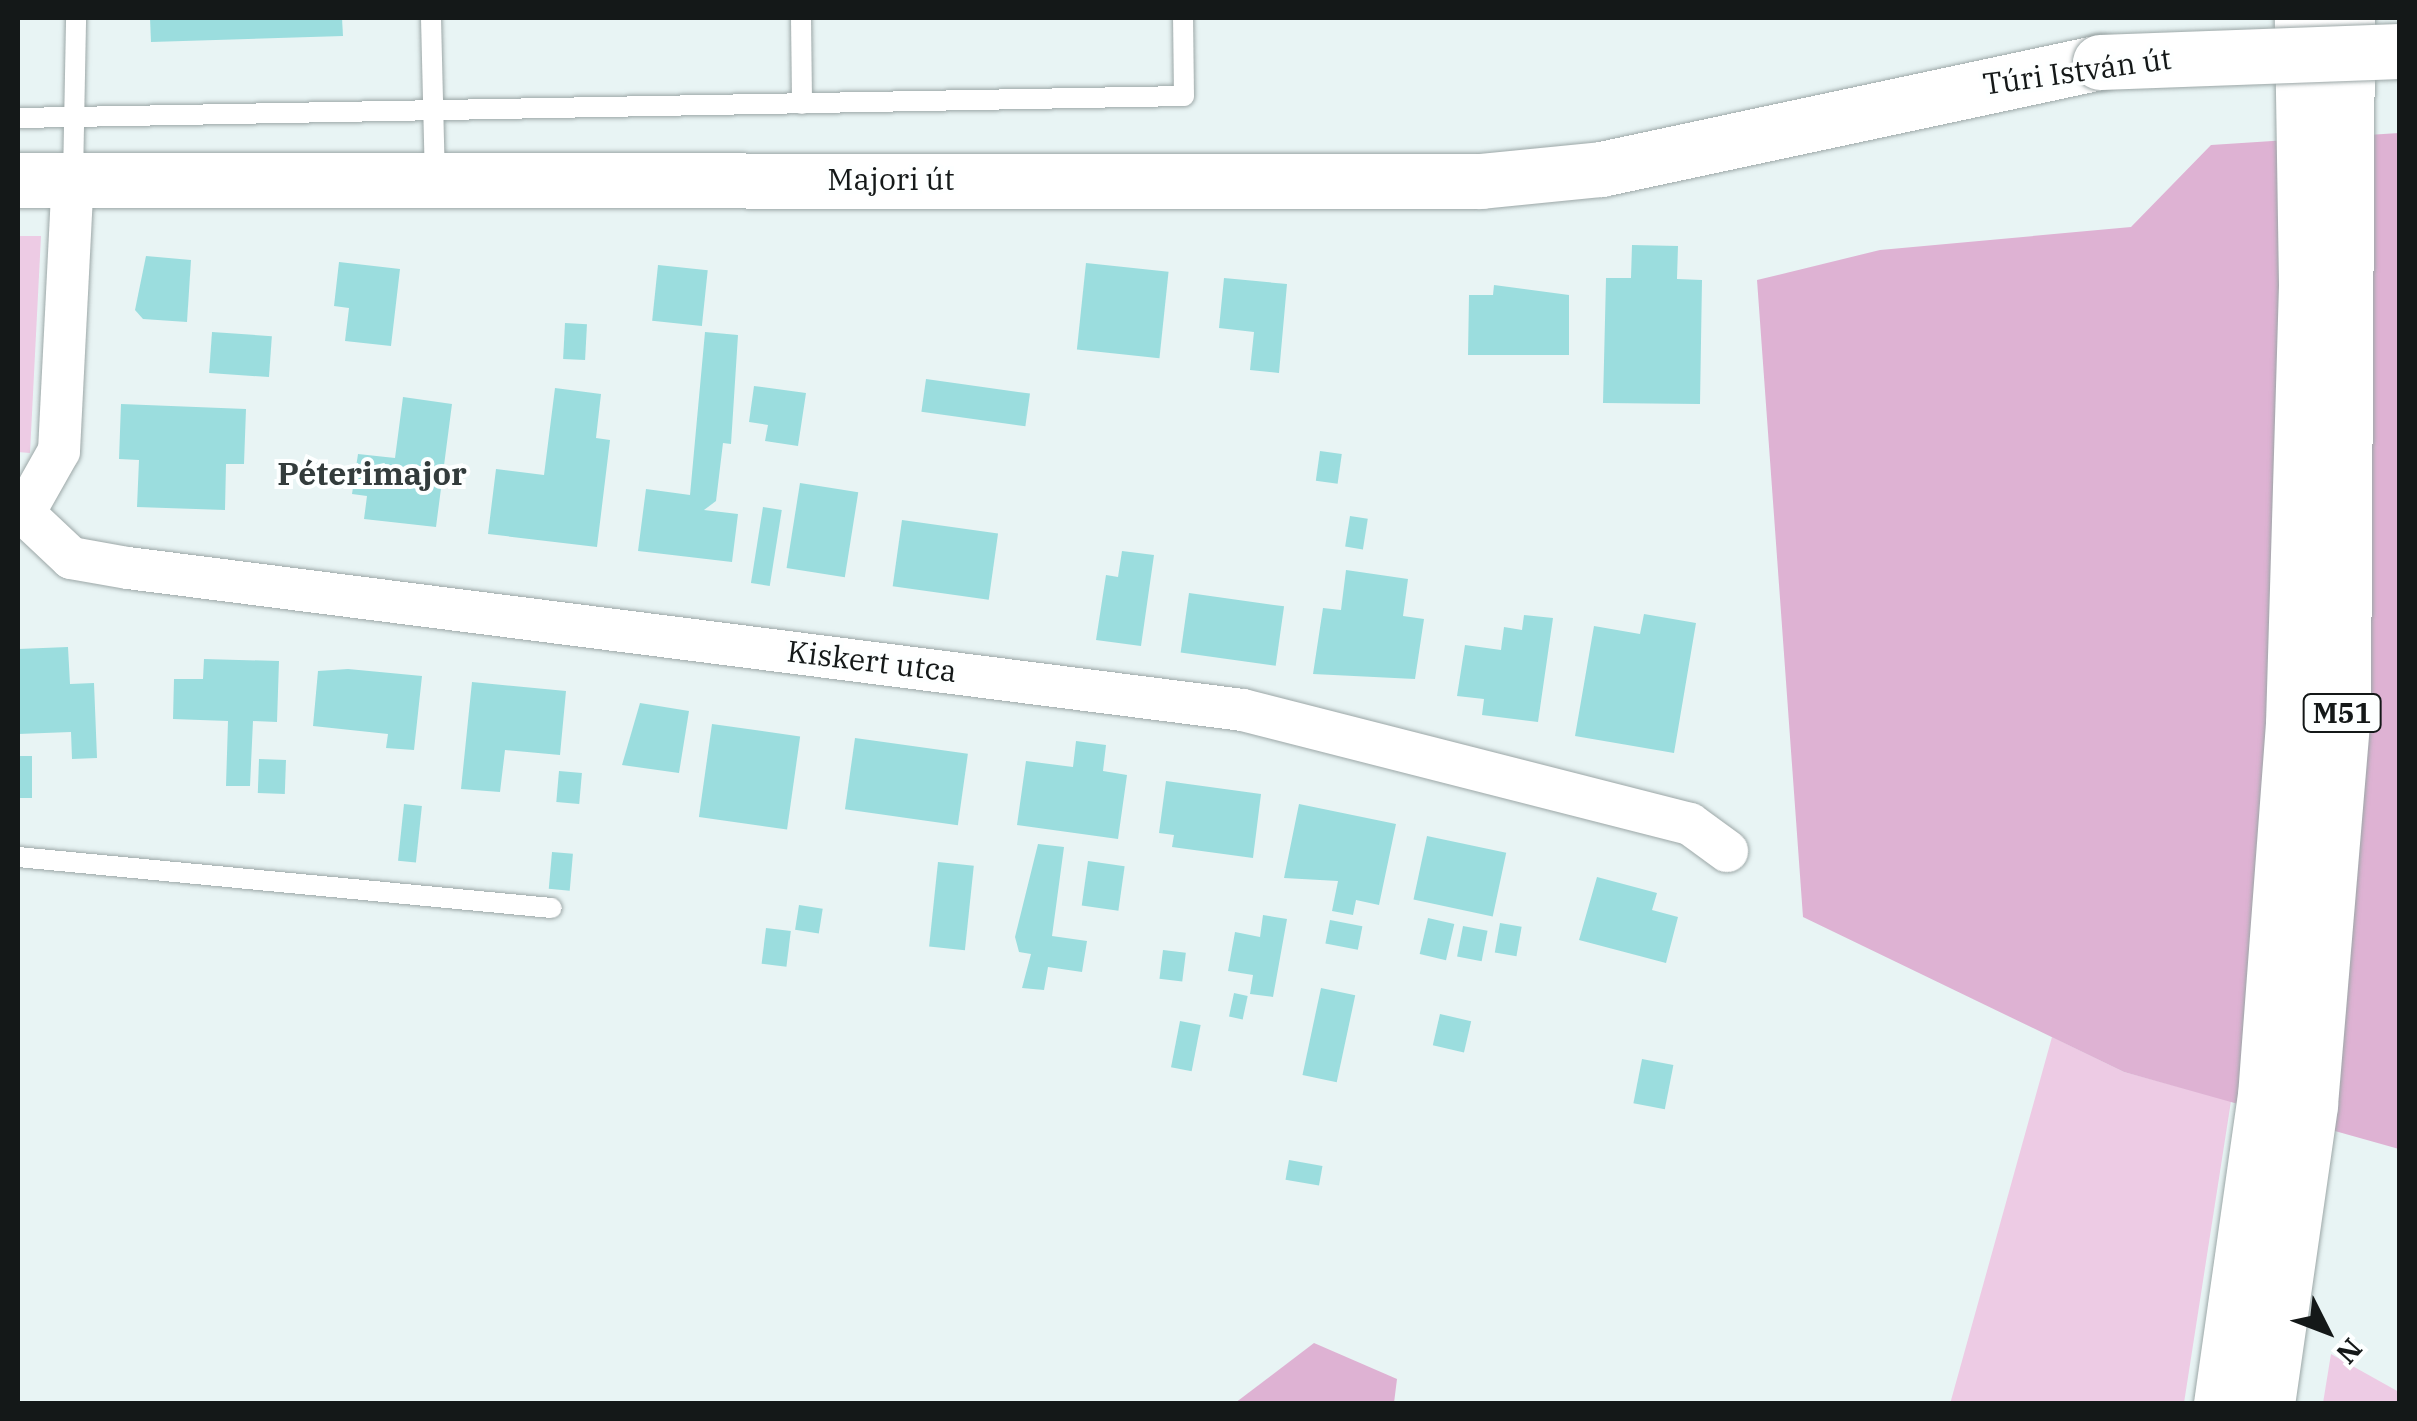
<!DOCTYPE html>
<meta charset="utf-8">
<style>
body{margin:0}
#map{position:relative;width:2417px;height:1421px;overflow:hidden;background:#e8f4f4;font-family:"IBM Plex Serif",serif}
div>[style]{position:absolute}
.green>*{inset:0;background:#edcbe4}
.forest>*{inset:0;background:#deb2d3}
.building>*{inset:0;background:#9bddde;transform-origin:0 0}
.roads{filter:drop-shadow(0 0 2px #9ca7a7) drop-shadow(0 0 2px #9ca7a7)}
.lane>*{height:20px;margin:-10px;padding:0 10px;transform-origin:10px;border-radius:10px;background:#fff}
.street>*{height:42px;margin:-21px;padding:0 21px;transform-origin:21px;border-radius:21px;background:#fff}
.secondary>*{height:55px;margin:-27.5px;padding:0 27.5px;transform-origin:27.5px;border-radius:27.5px;background:#fff}
.highway>*{height:55px;margin:-27.5px;padding:0 27.5px;transform-origin:27.5px;border-radius:27.5px;background:#fff}
.bridges{filter:drop-shadow(0 0 2px #9ca7a7) drop-shadow(0 0 2px #9ca7a7)}
.secondary-bridge>*{height:55px;margin:-27.5px;padding:0 27.5px;transform-origin:27.5px;border-radius:27.5px;background:#fff}
span{translate:-50% -50%;white-space:nowrap;text-align:center;line-height:1.15;-webkit-text-stroke:8px #fdffff;paint-order:stroke}
.shield-label span{padding:2px 8px;background:#fdffff;border:2px solid;border-radius:8px;-webkit-text-stroke-width:0}
.shield-label{font-size:28px;color:#141818;font-weight:700}
.street-label{font-size:30px;color:#141818}
.neighbourhood-label{font-size:32px;color:#333c3c;font-weight:700}
.frame{position:absolute;inset:0;border:20px solid #141818;pointer-events:none}
.north{position:absolute;left:2277px;top:1281px;width:100px;height:100px;-webkit-text-stroke:8px #fdffff;paint-order:stroke;rotate:132deg;font-size:28px;font-weight:700;line-height:40px;text-align:center;color:#141818}
.north::after{content:'';display:block;margin:auto;width:35px;height:45px;background:#141818;clip-path:polygon(50% 0,100% 100%,50% 72%,0 100%)}
</style>
<div id="map">
<div class="green">
<div style="clip-path:polygon(18px 236px,41px 236px,30px 453px,18px 452px)"></div>
<div style="clip-path:polygon(2052px 1037px,2124px 1072px,2231px 1101px,2184px 1403px,1950px 1404px)"></div>
<div style="clip-path:polygon(2331px 1354px,2399px 1392px,2399px 1403px,2323px 1403px)"></div>
</div>
<div class="forest">
<div style="clip-path:polygon(2399px 133px,2399px 1149px,2124px 1072px,1803px 917px,1757px 280px,1880px 250px,2131px 227px,2211px 145px)"></div>
<div style="clip-path:polygon(1314px 1343px,1397px 1379px,1394px 1403px,1235px 1403px)"></div>
</div>
<div class="building">
<div style="clip-path:polygon(150px 18px,342px 18px,343px 36px,151px 42px)"></div>
<div style="clip-path:polygon(1632px 245px,1678px 246px,1677px 279px,1702px 280px,1700px 404px,1603px 403px,1606px 278px,1631px 278px)"></div>
<div style="clip-path:polygon(146px 256px,191px 260px,187px 322px,143px 319px,135px 310px)"></div>
<div style="clip-path:polygon(339px 262px,400px 269px,391px 346px,345px 341px,349px 308px,334px 306px)"></div>
<div style="left:1086px;top:263px;width:83px;height:87px;rotate:6deg"></div>
<div style="left:658px;top:265px;width:50px;height:56px;rotate:6deg"></div>
<div style="clip-path:polygon(1224px 278px,1287px 284px,1279px 373px,1250px 370px,1254px 332px,1219px 328px)"></div>
<div style="clip-path:polygon(1494px 285px,1569px 295px,1569px 355px,1468px 355px,1469px 295px,1493px 295px)"></div>
<div style="left:565px;top:323px;width:22px;height:36px;rotate:3deg"></div>
<div style="left:212px;top:332px;width:60px;height:41px;rotate:4deg"></div>
<div style="clip-path:polygon(705px 332px,738px 335px,731px 444px,723px 443px,716px 501px,704px 510px,738px 514px,732px 562px,638px 551px,646px 489px,690px 495px)"></div>
<div style="left:926px;top:379px;width:105px;height:33px;rotate:8deg"></div>
<div style="clip-path:polygon(754px 386px,806px 393px,798px 446px,765px 441px,768px 425px,749px 422px)"></div>
<div style="clip-path:polygon(555px 388px,601px 394px,596px 438px,610px 440px,597px 547px,488px 534px,496px 469px,544px 475px)"></div>
<div style="clip-path:polygon(403px 397px,452px 404px,436px 527px,364px 519px,367px 496px,352px 494px,358px 454px,395px 458px)"></div>
<div style="clip-path:polygon(121px 404px,246px 409px,244px 464px,226px 464px,225px 510px,137px 507px,139px 460px,119px 459px)"></div>
<div style="left:1320px;top:451px;width:22px;height:30px;rotate:8deg"></div>
<div style="left:800px;top:483px;width:59px;height:86px;rotate:9deg"></div>
<div style="left:763px;top:507px;width:19px;height:77px;rotate:9deg"></div>
<div style="left:1350px;top:516px;width:18px;height:31px;rotate:9deg"></div>
<div style="left:902px;top:520px;width:97px;height:67px;rotate:8deg"></div>
<div style="clip-path:polygon(1122px 551px,1154px 555px,1141px 646px,1096px 640px,1106px 575px,1118px 577px)"></div>
<div style="clip-path:polygon(1346px 570px,1408px 579px,1403px 616px,1424px 619px,1415px 679px,1313px 674px,1323px 608px,1341px 610px)"></div>
<div style="left:1189px;top:593px;width:96px;height:60px;rotate:8deg"></div>
<div style="clip-path:polygon(1644px 614px,1696px 623px,1674px 753px,1575px 736px,1594px 626px,1640px 634px)"></div>
<div style="clip-path:polygon(1524px 615px,1553px 618px,1538px 722px,1482px 715px,1484px 699px,1457px 696px,1465px 645px,1501px 650px,1504px 627px,1522px 630px)"></div>
<div style="clip-path:polygon(68px 647px,70px 684px,94px 683px,97px 758px,72px 759px,71px 732px,18px 734px,18px 649px)"></div>
<div style="clip-path:polygon(204px 659px,279px 661px,277px 722px,253px 721px,250px 786px,226px 786px,228px 721px,173px 719px,174px 679px,203px 679px)"></div>
<div style="clip-path:polygon(348px 669px,422px 676px,414px 750px,386px 748px,388px 734px,313px 726px,318px 671px)"></div>
<div style="clip-path:polygon(472px 682px,566px 691px,560px 755px,505px 750px,500px 792px,461px 789px)"></div>
<div style="clip-path:polygon(640px 703px,689px 711px,679px 773px,622px 765px)"></div>
<div style="left:712px;top:724px;width:89px;height:94px;rotate:8deg"></div>
<div style="left:855px;top:738px;width:114px;height:72px;rotate:8deg"></div>
<div style="clip-path:polygon(1076px 741px,1106px 745px,1103px 771px,1127px 775px,1118px 839px,1017px 825px,1026px 761px,1073px 767px)"></div>
<div style="left:18px;top:756px;width:14px;height:42px"></div>
<div style="left:259px;top:759px;width:27px;height:34px;rotate:2deg"></div>
<div style="left:559px;top:771px;width:23px;height:31px;rotate:5deg"></div>
<div style="clip-path:polygon(1166px 781px,1261px 794px,1253px 858px,1172px 847px,1174px 835px,1159px 833px)"></div>
<div style="left:404px;top:804px;width:18px;height:57px;rotate:6deg"></div>
<div style="clip-path:polygon(1299px 804px,1396px 824px,1379px 905px,1356px 900px,1353px 915px,1332px 911px,1338px 881px,1284px 878px)"></div>
<div style="left:1427px;top:836px;width:81px;height:65px;rotate:12deg"></div>
<div style="clip-path:polygon(1038px 844px,1064px 847px,1052px 936px,1087px 941px,1082px 972px,1048px 967px,1044px 990px,1022px 988px,1031px 954px,1019px 952px,1015px 937px)"></div>
<div style="left:552px;top:852px;width:21px;height:37px;rotate:5deg"></div>
<div style="left:1088px;top:861px;width:37px;height:45px;rotate:8deg"></div>
<div style="left:938px;top:862px;width:36px;height:85px;rotate:6deg"></div>
<div style="clip-path:polygon(1597px 877px,1657px 893px,1652px 910px,1678px 917px,1666px 963px,1579px 940px)"></div>
<div style="left:799px;top:905px;width:24px;height:25px;rotate:9deg"></div>
<div style="clip-path:polygon(1263px 915px,1287px 919px,1273px 997px,1250px 994px,1253px 975px,1228px 971px,1235px 932px,1260px 937px)"></div>
<div style="left:1428px;top:918px;width:27px;height:37px;rotate:13deg"></div>
<div style="left:1330px;top:920px;width:33px;height:24px;rotate:11deg"></div>
<div style="left:1500px;top:923px;width:22px;height:30px;rotate:10deg"></div>
<div style="left:1463px;top:926px;width:25px;height:31px;rotate:11deg"></div>
<div style="left:766px;top:928px;width:25px;height:36px;rotate:7deg"></div>
<div style="left:1163px;top:950px;width:23px;height:29px;rotate:7deg"></div>
<div style="left:1321px;top:988px;width:35px;height:89px;rotate:12deg"></div>
<div style="left:1234px;top:993px;width:14px;height:24px;rotate:12deg"></div>
<div style="left:1440px;top:1014px;width:32px;height:32px;rotate:13deg"></div>
<div style="left:1180px;top:1021px;width:21px;height:47px;rotate:11deg"></div>
<div style="left:1642px;top:1059px;width:32px;height:45px;rotate:11deg"></div>
<div style="left:1289px;top:1160px;width:34px;height:20px;rotate:10deg"></div>
</div>
<div class="roads">
<div class="lane">
<div style="left:431px;top:18px;width:160px;rotate:88.6deg"></div>
<div style="left:801px;top:18px;width:86px;rotate:89.3deg"></div>
<div style="left:18px;top:118px;width:1166px;rotate:-1.08deg"></div>
<div style="left:1184px;top:96px;width:78px;rotate:-90.7deg"></div>
<div style="left:73px;top:179px;width:161px;rotate:-88.9deg"></div>
<div style="left:18px;top:857px;width:536px;rotate:5.46deg"></div>
</div>
<div class="street">
<div style="left:18px;top:508px;width:73px;rotate:43.3deg"></div>
<div style="left:71px;top:558px;width:58px;rotate:10deg"></div>
<div style="left:128px;top:568px;width:1124px;rotate:7.26deg"></div>
<div style="left:1243px;top:710px;width:461px;rotate:14.3deg"></div>
<div style="left:1690px;top:824px;width:46px;rotate:36.1deg"></div>
<div style="left:24px;top:513px;width:71px;rotate:-60.6deg"></div>
<div style="left:59px;top:451px;width:272px;rotate:-87.1deg"></div>
</div>
<div class="secondary">
<div style="left:18px;top:180px;width:1463px;rotate:0.04deg"></div>
<div style="left:1481px;top:181px;width:121px;rotate:-5.7deg"></div>
<div style="left:1601px;top:169px;width:510px;rotate:-12.1deg"></div>
</div>
<div class="highway">
<div style="left:2221px;top:1404px;width:311px;rotate:-81.9deg"></div>
<div style="left:2265px;top:1096px;width:374px;rotate:-85.7deg"></div>
<div style="left:2293px;top:723px;width:439px;rotate:-88.3deg"></div>
<div style="left:2306px;top:284px;width:266px;rotate:-90.9deg"></div>
<div style="left:2267px;top:1404px;width:303px;rotate:-81.8deg"></div>
<div style="left:2310px;top:1104px;width:398px;rotate:-85.2deg"></div>
<div style="left:2343px;top:707px;width:689px;rotate:-89.67deg"></div>
</div>
</div>
<div class="bridges">
<div class="secondary-bridge">
<div style="left:2100px;top:62px;width:300px;rotate:-2.1deg"></div>
</div>
</div>
<div class="shield-label">
<span style="left:2342px;top:713px">M51</span>
</div>
<div class="street-label">
<span style="left:2077px;top:71px;rotate:-8deg">Túri István út</span>
<span style="left:891px;top:179px">Majori út</span>
<span style="left:872px;top:661px;rotate:7deg">Kiskert utca</span>
</div>
<div class="neighbourhood-label">
<span style="left:372px;top:473px">Péterimajor</span>
</div>
<div class="frame"></div>
<div class="north">N</div>
</div>
